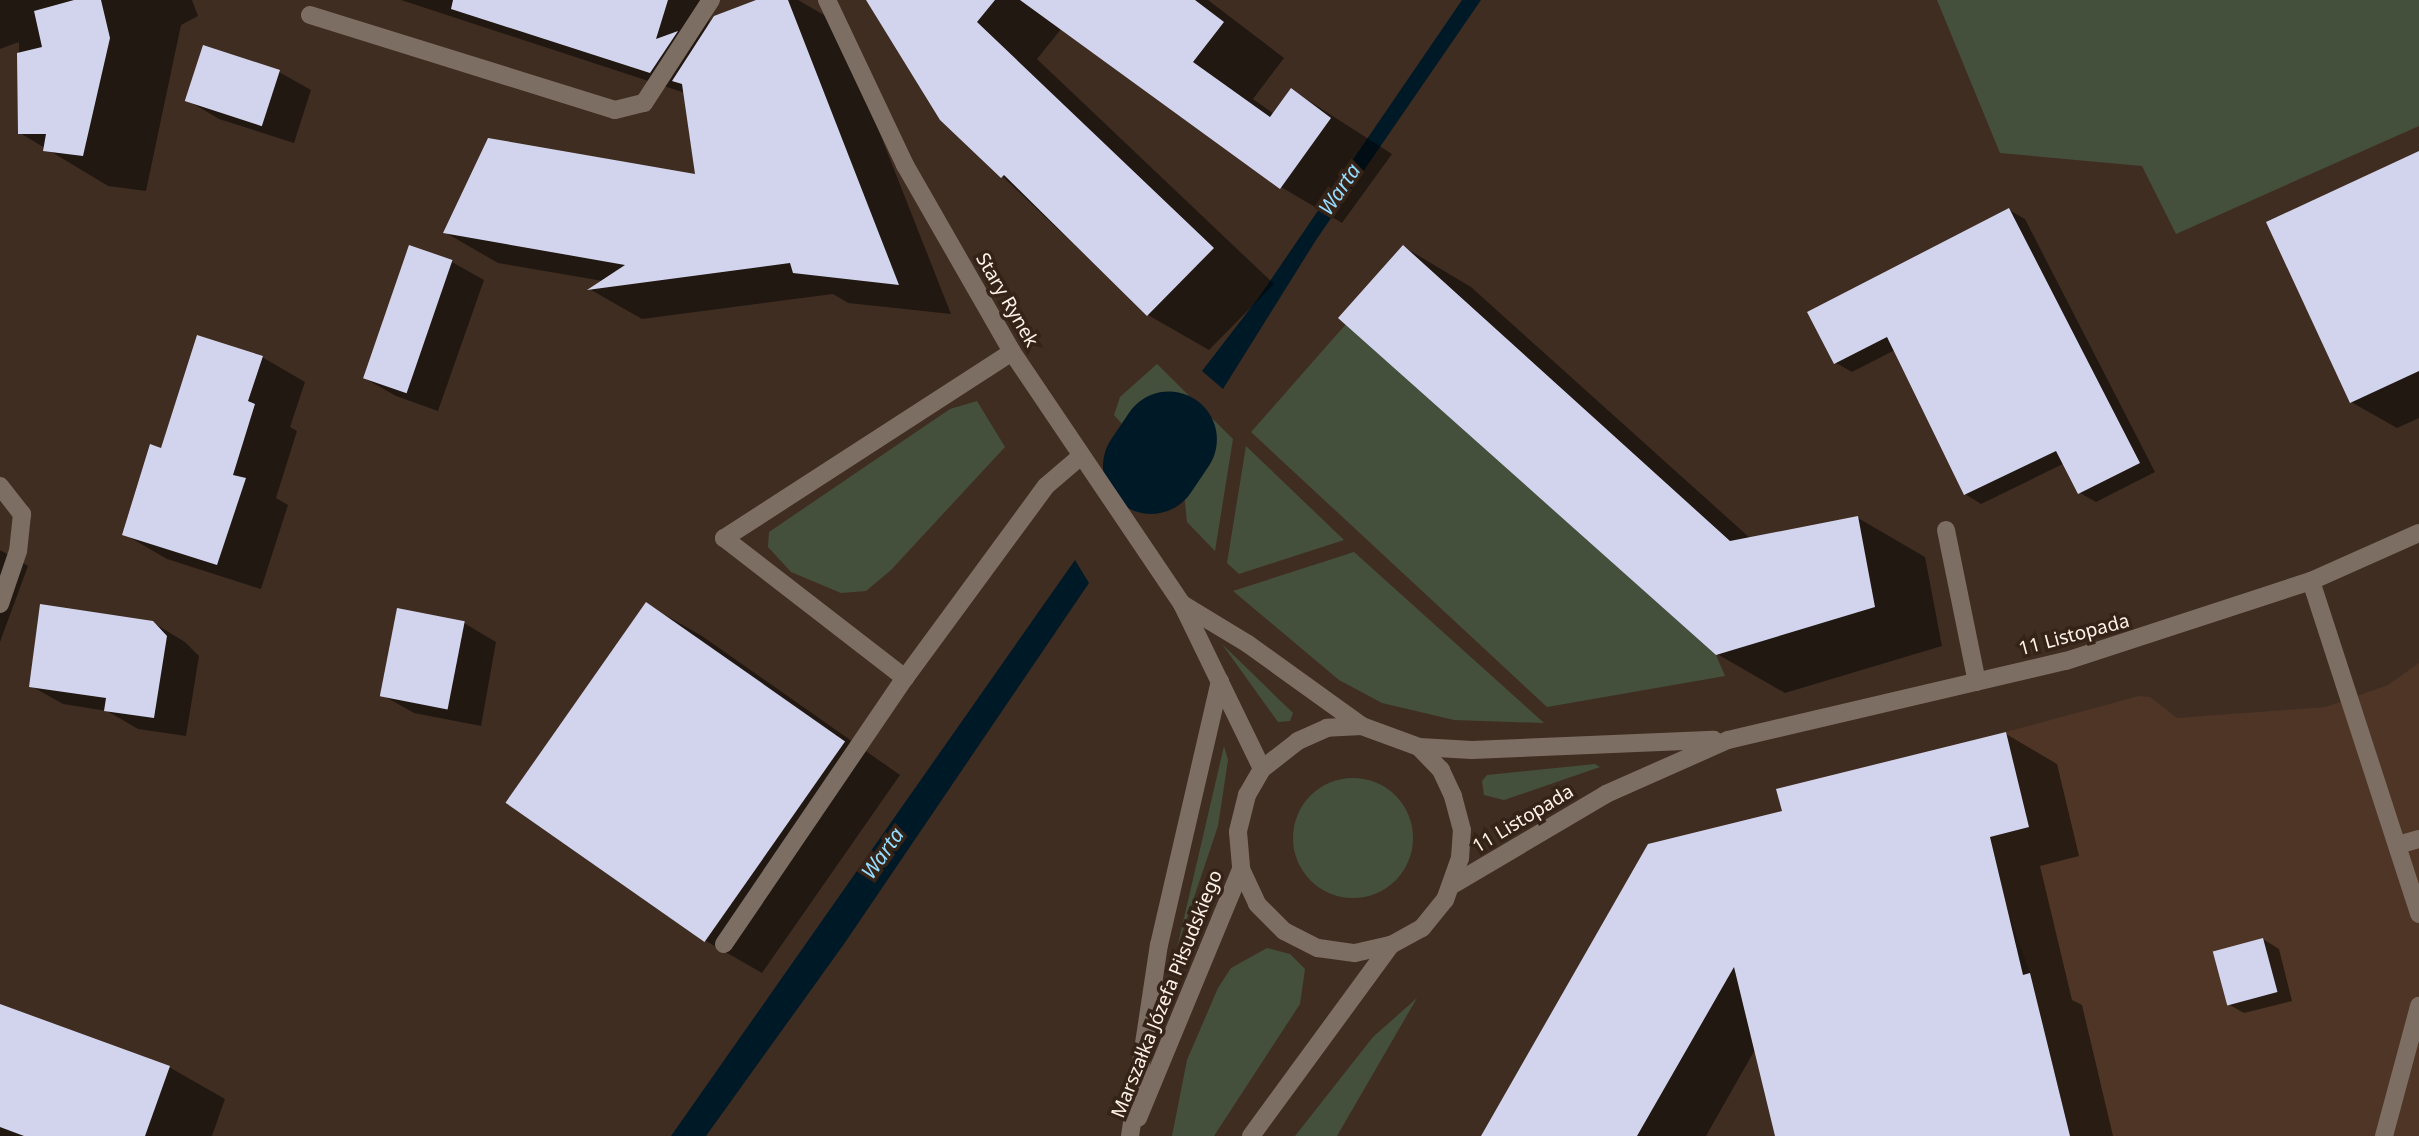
<!DOCTYPE html>
<meta charset="utf-8">
<style>
body{margin:0}
#map{position:relative;width:2419px;height:1136px;overflow:hidden;background:#402d22;font-family:"Noto Sans",sans-serif}
div>[style]{position:absolute}
.built>*{inset:0;background:#4e3525}
.green>*{inset:0;background:#44503c}
.round{border-radius:50%}
.water>*{inset:0;background:#001926}
.shadow>*{inset:0;background:#0007}
.river>*{height:96px;margin:-48px;padding:0 48px;transform-origin:48px;border-radius:48px;background:#001926}
.building>*{inset:0;background:#d2d4ed;transform-origin:0 0}
.minor>*{height:18px;margin:-9px;padding:0 9px;transform-origin:9px;border-radius:9px;background:#7d6e63}
span{translate:-50% -50%;white-space:nowrap;text-align:center;line-height:1.15;-webkit-text-stroke:7px #352318;paint-order:stroke}
.street-label{font-size:19px;color:#fef2ea}
.water-label{font-size:21px;color:#95dcfe;font-style:italic}
</style>
<div id="map">
<div class="built">
<div style="clip-path:polygon(2419px 663px,2419px 1136px,2070px 1136px,2030px 973px,2007px 909px,1990px 837px,2029px 827px,2006px 732px,2139px 696px,2150px 697px,2177px 718px,2326px 707px,2388px 685px)"></div>
</div>
<div class="green">
<div style="clip-path:polygon(1937px 0,2419px 0,2419px 126px,2176px 234px,2142px 166px,2000px 153px)"></div>
<div style="clip-path:polygon(1346px 324px,1716px 655px,1725px 676px,1547px 707px,1251px 432px)"></div>
<div style="clip-path:polygon(1157px 364px,1233px 439px,1215px 551px,1187px 522px,1181px 462px,1158px 438px,1140px 444px,1114px 415px,1120px 397px)"></div>
<div style="clip-path:polygon(977px 401px,1005px 447px,891px 570px,866px 591px,841px 593px,791px 572px,768px 547px,769px 532px,950px 409px)"></div>
<div style="clip-path:polygon(1246px 446px,1344px 540px,1239px 574px,1227px 563px)"></div>
<div style="clip-path:polygon(1354px 552px,1544px 723px,1454px 720px,1382px 703px,1339px 680px,1233px 591px)"></div>
<div style="clip-path:polygon(1222px 644px,1293px 713px,1290px 721px,1278px 722px)"></div>
<div style="clip-path:polygon(1224px 746px,1228px 760px,1218px 826px,1177px 948px)"></div>
<div style="clip-path:polygon(1595px 764px,1600px 767px,1504px 800px,1484px 795px,1482px 781px,1487px 775px)"></div>
<div class="round" style="left:1293px;top:778px;width:120px;height:120px"></div>
<div style="clip-path:polygon(1267px 948px,1290px 954px,1305px 969px,1300px 1004px,1214px 1136px,1172px 1136px,1187px 1060px,1218px 988px,1231px 968px)"></div>
<div style="clip-path:polygon(1417px 998px,1337px 1136px,1295px 1136px,1373px 1037px)"></div>
</div>
<div class="water">
<div style="clip-path:polygon(1462px 0,1481px 0,1316px 240px,1223px 389px,1202px 371px,1259px 297px)"></div>
<div style="clip-path:polygon(1075px 560px,1089px 583px,844px 944px,706px 1136px,671px 1136px)"></div>
</div>
<div class="shadow">
<div style="clip-path:polygon(0 0,192px 0,198px 16px,181px 25px,146px 191px,108px 186px,20px 133px,19px 42px,0 49px)"></div>
<div style="clip-path:polygon(401px 0,716px 0,707px 28px,761px 0,798px 0,836px 22px,951px 314px,848px 303px,833px 294px,642px 319px,591px 290px,603px 281px,498px 263px,446px 233px,697px 176px,685px 93px)"></div>
<div style="clip-path:polygon(868px 0,1208px 0,1284px 58px,1253px 99px,1274px 114px,1292px 90px,1392px 154px,1342px 223px,1281px 187px,1062px 28px,1037px 59px,1274px 284px,1209px 350px,1148px 315px,1002px 176px)"></div>
<div style="clip-path:polygon(279px 72px,311px 90px,294px 143px,219px 119px,187px 100px)"></div>
<div style="clip-path:polygon(2419px 153px,2419px 418px,2397px 428px,2351px 402px)"></div>
<div style="clip-path:polygon(2009px 210px,2025px 219px,2155px 472px,2096px 502px,2080px 493px,2065px 463px,1981px 504px,1965px 494px,1895px 350px,1852px 372px,1836px 363px)"></div>
<div style="clip-path:polygon(1404px 247px,1471px 287px,1750px 538px,1858px 518px,1925px 557px,1942px 646px,1785px 693px,1717px 654px)"></div>
<div style="clip-path:polygon(452px 262px,484px 280px,438px 411px,396px 396px,364px 378px)"></div>
<div style="clip-path:polygon(262px 357px,305px 382px,290px 427px,297px 431px,276px 498px,288px 505px,261px 589px,167px 559px,124px 534px,162px 450px)"></div>
<div style="clip-path:polygon(0 550px,28px 566px,0 642px)"></div>
<div style="clip-path:polygon(646px 604px,702px 636px,900px 775px,762px 973px,706px 941px,508px 803px)"></div>
<div style="clip-path:polygon(152px 622px,185px 642px,199px 656px,186px 736px,138px 729px,107px 711px,63px 704px,31px 686px)"></div>
<div style="clip-path:polygon(464px 623px,496px 642px,481px 726px,414px 713px,382px 695px)"></div>
<div style="clip-path:polygon(2006px 734px,2057px 764px,2079px 856px,2040px 866px,2072px 1000px,2082px 1005px,2113px 1136px,1777px 1136px,1756px 1048px,1706px 1136px,1483px 1136px,1784px 812px)"></div>
<div style="clip-path:polygon(2263px 939px,2279px 949px,2292px 1001px,2244px 1013px,2228px 1004px)"></div>
<div style="clip-path:polygon(0 1006px,169px 1067px,225px 1099px,212px 1136px,0 1136px)"></div>
</div>
<div class="river">
<div style="left:1151px;top:466px;width:32px;rotate:-56deg"></div>
</div>
<div class="building">
<div style="clip-path:polygon(74px 0,101px 0,110px 38px,83px 156px,43px 151px,46px 134px,18px 134px,17px 53px,42px 47px,34px 11px)"></div>
<div style="clip-path:polygon(453px 0,668px 0,656px 39px,678px 31px,650px 73px,451px 9px)"></div>
<div style="clip-path:polygon(756px 0,788px 0,899px 285px,793px 273px,790px 263px,587px 290px,625px 265px,443px 233px,488px 138px,695px 174px,682px 84px,672px 81px,714px 16px)"></div>
<div style="clip-path:polygon(866px 0,995px 0,977px 22px,1214px 248px,1147px 316px,1004px 175px,1001px 178px,940px 120px)"></div>
<div style="clip-path:polygon(1020px 0,1195px 0,1224px 22px,1193px 62px,1270px 117px,1291px 88px,1331px 118px,1280px 189px)"></div>
<div style="left:203px;top:45px;width:81px;height:59px;rotate:18deg"></div>
<div style="clip-path:polygon(2419px 151px,2419px 371px,2350px 403px,2266px 222px)"></div>
<div style="clip-path:polygon(2009px 208px,2140px 463px,2078px 494px,2056px 451px,1964px 495px,1887px 337px,1834px 364px,1807px 312px)"></div>
<div style="left:409px;top:245px;width:46px;height:141px;rotate:19deg"></div>
<div style="clip-path:polygon(1403px 245px,1730px 541px,1858px 516px,1875px 607px,1716px 655px,1338px 318px)"></div>
<div style="clip-path:polygon(197px 335px,263px 356px,248px 401px,255px 404px,233px 475px,246px 478px,217px 565px,122px 535px,150px 444px,161px 448px)"></div>
<div style="left:646px;top:602px;width:243px;height:245px;rotate:35deg"></div>
<div style="clip-path:polygon(40px 604px,153px 621px,167px 636px,154px 718px,104px 711px,106px 698px,29px 687px)"></div>
<div style="left:397px;top:608px;width:69px;height:90px;rotate:11deg"></div>
<div style="clip-path:polygon(2006px 732px,2029px 827px,1990px 837px,2023px 975px,2030px 973px,2070px 1136px,1775px 1136px,1734px 967px,1637px 1136px,1481px 1136px,1648px 844px,1782px 811px,1776px 789px)"></div>
<div style="left:2263px;top:938px;width:56px;height:52px;rotate:75deg"></div>
<div style="clip-path:polygon(0 1004px,170px 1066px,145px 1136px,24px 1136px,0 1127px)"></div>
</div>
<div class="minor">
<div style="left:827px;top:0;width:183px;rotate:64.7deg"></div>
<div style="left:905px;top:165px;width:215px;rotate:60.2deg"></div>
<div style="left:1012px;top:352px;width:304px;rotate:56deg"></div>
<div style="left:1182px;top:604px;width:183px;rotate:64.1deg"></div>
<div style="left:310px;top:15px;width:319px;rotate:17.3deg"></div>
<div style="left:615px;top:110px;width:30px;rotate:-14deg"></div>
<div style="left:644px;top:103px;width:123px;rotate:-57deg"></div>
<div style="left:1012px;top:352px;width:343px;rotate:147.1deg"></div>
<div style="left:724px;top:538px;width:229px;rotate:37.7deg"></div>
<div style="left:905px;top:678px;width:238px;rotate:-53.7deg"></div>
<div style="left:1046px;top:486px;width:45px;rotate:-40.5deg"></div>
<div style="left:0;top:486px;width:36px;rotate:52deg"></div>
<div style="left:22px;top:514px;width:37px;rotate:96deg"></div>
<div style="left:18px;top:551px;width:56px;rotate:108.8deg"></div>
<div style="left:1946px;top:530px;width:155px;rotate:78.5deg"></div>
<div style="left:2311px;top:581px;width:350px;rotate:72deg"></div>
<div style="left:1182px;top:604px;width:77px;rotate:31.2deg"></div>
<div style="left:1248px;top:644px;width:140px;rotate:35.7deg"></div>
<div style="left:1419px;top:747px;width:53px;rotate:3.2deg"></div>
<div style="left:1472px;top:750px;width:242px;rotate:-2.4deg"></div>
<div style="left:2398px;top:845px;width:22px;rotate:-16deg"></div>
<div style="left:1454px;top:884px;width:177px;rotate:-30.6deg"></div>
<div style="left:1606px;top:794px;width:133px;rotate:-23.9deg"></div>
<div style="left:1728px;top:740px;width:347px;rotate:-13.2deg"></div>
<div style="left:2066px;top:661px;width:258px;rotate:-18.1deg"></div>
<div style="left:2311px;top:581px;width:118px;rotate:-24deg"></div>
<div style="left:724px;top:944px;width:322px;rotate:-55.8deg"></div>
<div style="left:1138px;top:1118px;width:269px;rotate:-67.5deg"></div>
<div style="left:1130px;top:1136px;width:193px;rotate:-81.4deg"></div>
<div style="left:1159px;top:945px;width:271px;rotate:-77deg"></div>
<div style="left:1251px;top:1136px;width:237px;rotate:-53.8deg"></div>
<div style="left:1391px;top:945px;width:35px;rotate:-29deg"></div>
<div style="left:1422px;top:928px;width:36px;rotate:-51deg"></div>
<div style="left:1445px;top:900px;width:45px;rotate:-70.3deg"></div>
<div style="left:1460px;top:858px;width:28px;rotate:-86deg"></div>
<div style="left:1462px;top:830px;width:35px;rotate:-105deg"></div>
<div style="left:1453px;top:796px;width:29px;rotate:-115deg"></div>
<div style="left:1441px;top:770px;width:32px;rotate:-134deg"></div>
<div style="left:1419px;top:747px;width:61px;rotate:-159.8deg"></div>
<div style="left:1362px;top:726px;width:35px;rotate:177deg"></div>
<div style="left:1327px;top:728px;width:32px;rotate:156deg"></div>
<div style="left:1298px;top:741px;width:46px;rotate:142.1deg"></div>
<div style="left:1262px;top:769px;width:30px;rotate:120deg"></div>
<div style="left:1247px;top:795px;width:38px;rotate:104deg"></div>
<div style="left:1238px;top:832px;width:37px;rotate:85deg"></div>
<div style="left:1241px;top:869px;width:38px;rotate:65deg"></div>
<div style="left:1257px;top:904px;width:38px;rotate:45deg"></div>
<div style="left:1284px;top:931px;width:38px;rotate:27deg"></div>
<div style="left:1318px;top:948px;width:37px;rotate:8deg"></div>
<div style="left:1355px;top:953px;width:37px;rotate:-13deg"></div>
<div style="left:2384px;top:1136px;width:135px;rotate:-74.9deg"></div>
</div>
<div class="street-label">
<span style="left:1007px;top:300px;rotate:60deg">Stary Rynek</span>
<span style="left:2074px;top:635px;rotate:-15deg">11 Listopada</span>
<span style="left:1523px;top:819px;rotate:-31deg">11 Listopada</span>
<span style="left:1167px;top:994px;rotate:-68deg">Marszałka Józefa Piłsudskiego</span>
</div>
<div class="water-label">
<span style="left:1339px;top:189px;rotate:-56deg">Warta</span>
<span style="left:882px;top:853px;rotate:-55deg">Warta</span>
</div>
</div>
